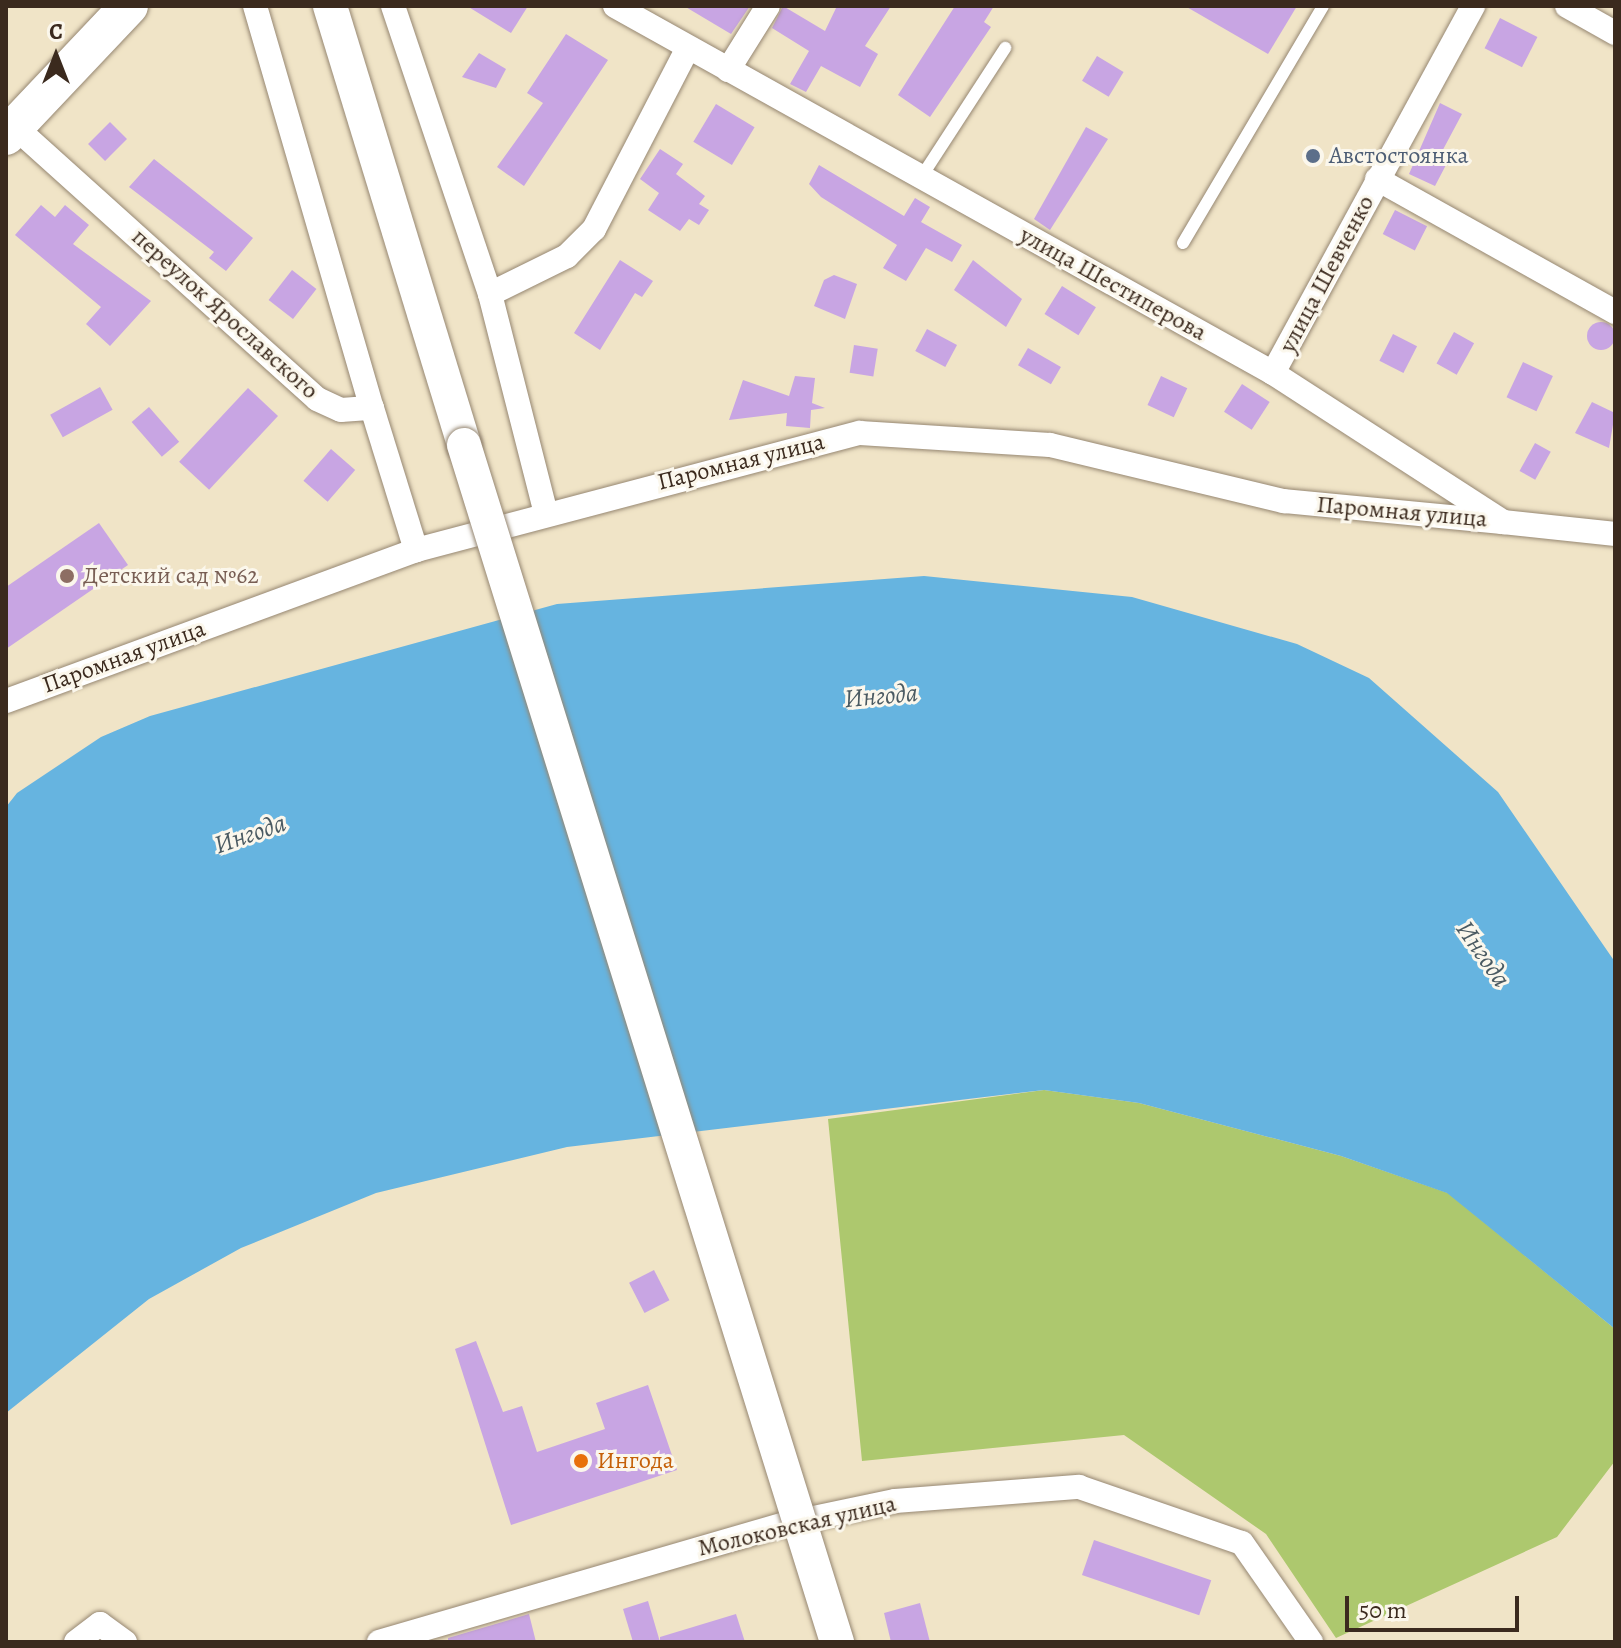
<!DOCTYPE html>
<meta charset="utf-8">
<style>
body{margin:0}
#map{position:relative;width:1621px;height:1648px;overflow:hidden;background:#f0e4c7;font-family:Alegreya,serif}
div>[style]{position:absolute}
.green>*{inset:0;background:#adc86e}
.water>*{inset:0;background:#66b4e0}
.building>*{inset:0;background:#c8a5e3;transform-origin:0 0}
.round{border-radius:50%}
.roads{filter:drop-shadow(0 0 2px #968772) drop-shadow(0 0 2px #968772)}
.lane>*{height:12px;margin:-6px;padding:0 6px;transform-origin:6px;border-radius:6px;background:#fff}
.street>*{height:24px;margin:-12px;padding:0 12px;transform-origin:12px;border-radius:12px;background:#fff}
.secondary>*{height:34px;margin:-17px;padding:0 17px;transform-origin:17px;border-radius:17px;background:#fff}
.primary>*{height:38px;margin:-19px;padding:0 19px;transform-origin:19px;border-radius:19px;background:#fff}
.bridges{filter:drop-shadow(0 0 2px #968772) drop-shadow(0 0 2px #968772)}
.secondary-bridge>*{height:34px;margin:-17px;padding:0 17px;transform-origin:17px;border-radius:17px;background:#fff}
.dots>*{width:22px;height:22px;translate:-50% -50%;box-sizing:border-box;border:4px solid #fbf7ec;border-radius:50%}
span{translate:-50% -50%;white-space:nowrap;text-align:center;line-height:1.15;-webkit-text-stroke:6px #fbf7ec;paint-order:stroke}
.service-label{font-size:24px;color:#4e5e75}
.left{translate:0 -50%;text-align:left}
.street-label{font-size:24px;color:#3b2a1e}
.education-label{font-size:24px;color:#785e54}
.food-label{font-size:24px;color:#c56008}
.water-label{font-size:26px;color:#4a5a62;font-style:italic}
.frame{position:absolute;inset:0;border:8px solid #3b2a1e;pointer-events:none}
.north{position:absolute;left:16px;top:16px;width:80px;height:80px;-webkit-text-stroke:6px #fbf7ec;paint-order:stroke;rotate:0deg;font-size:22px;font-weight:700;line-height:32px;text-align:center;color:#3b2a1e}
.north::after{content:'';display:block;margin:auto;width:28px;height:36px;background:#3b2a1e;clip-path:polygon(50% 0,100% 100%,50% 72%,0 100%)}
.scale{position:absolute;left:1345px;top:1596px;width:174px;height:36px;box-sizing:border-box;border:4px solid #3b2a1e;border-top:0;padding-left:10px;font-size:24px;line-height:28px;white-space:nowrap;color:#3b2a1e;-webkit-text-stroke:6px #fbf7ec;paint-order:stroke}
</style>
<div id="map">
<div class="green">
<div style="clip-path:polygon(1044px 1090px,1139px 1103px,1341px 1156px,1448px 1193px,1615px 1329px,1615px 1461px,1557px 1537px,1336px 1638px,1266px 1534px,1124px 1435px,862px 1461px,828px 1119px)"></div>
</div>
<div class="water">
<div style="clip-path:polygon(924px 576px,1132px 597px,1297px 644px,1369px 678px,1498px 792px,1615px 962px,1615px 1329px,1447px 1193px,1341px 1156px,1139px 1103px,1044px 1090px,567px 1147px,376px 1193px,241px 1248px,149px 1299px,6px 1413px,6px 807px,17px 793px,101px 737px,150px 716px,557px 604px)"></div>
</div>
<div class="building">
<div style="clip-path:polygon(467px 6px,528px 6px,511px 33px)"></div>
<div style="clip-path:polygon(684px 6px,750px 6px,731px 34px)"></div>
<div style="clip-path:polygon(783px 6px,825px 31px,837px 6px,891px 6px,865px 46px,878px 54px,860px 87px,821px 66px,806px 92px,790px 84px,809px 51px,772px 28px)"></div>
<div style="clip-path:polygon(955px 6px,994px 6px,984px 22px,991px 27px,930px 117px,898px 95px)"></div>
<div style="clip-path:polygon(1185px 6px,1297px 6px,1268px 54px)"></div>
<div style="left:1500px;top:18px;width:42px;height:34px;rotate:27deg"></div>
<div style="clip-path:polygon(566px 34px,608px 60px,524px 186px,497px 167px,543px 103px,527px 93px)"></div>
<div style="clip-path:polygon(479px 53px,506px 69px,496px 88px,462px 77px)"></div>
<div style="left:1097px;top:56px;width:31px;height:29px;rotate:31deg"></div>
<div style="clip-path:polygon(1440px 103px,1462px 114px,1438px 159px,1447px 163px,1435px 186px,1409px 174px)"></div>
<div style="left:716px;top:104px;width:45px;height:44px;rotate:31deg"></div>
<div style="left:110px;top:122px;width:24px;height:31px;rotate:45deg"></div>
<div style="clip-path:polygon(1086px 127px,1108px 139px,1050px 230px,1034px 219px)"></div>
<div style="clip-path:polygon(660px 149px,683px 164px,676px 174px,705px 196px,699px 204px,709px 210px,699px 225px,689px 219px,680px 231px,648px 210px,659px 193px,640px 179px)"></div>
<div style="clip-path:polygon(154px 159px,253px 238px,226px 271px,209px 258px,214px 252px,129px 187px)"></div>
<div style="clip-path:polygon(819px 165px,904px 216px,915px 198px,930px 207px,921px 222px,962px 245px,952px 262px,926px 248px,906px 281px,883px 268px,897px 245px,821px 197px,809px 184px)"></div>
<div style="clip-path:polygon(41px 205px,55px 217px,65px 205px,89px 225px,73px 244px,151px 301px,110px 346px,86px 324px,101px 307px,15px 235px)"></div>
<div style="left:1395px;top:210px;width:36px;height:27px;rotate:27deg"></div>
<div style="clip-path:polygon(620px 260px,653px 281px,642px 297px,635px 293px,600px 350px,574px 333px)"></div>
<div style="clip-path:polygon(973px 260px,1022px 299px,1006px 327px,954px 290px)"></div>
<div style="left:292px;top:270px;width:31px;height:38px;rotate:38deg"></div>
<div style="clip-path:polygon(834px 275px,857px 284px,845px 319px,814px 306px,824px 280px)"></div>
<div style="left:1062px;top:286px;width:40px;height:33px;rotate:32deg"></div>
<div class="round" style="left:1587px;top:322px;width:28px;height:28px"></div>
<div style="left:927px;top:329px;width:34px;height:25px;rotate:28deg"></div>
<div style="left:1454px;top:332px;width:23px;height:36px;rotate:29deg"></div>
<div style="left:1393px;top:334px;width:27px;height:30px;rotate:27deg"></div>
<div style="left:854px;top:345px;width:24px;height:28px;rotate:9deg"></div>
<div style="left:1028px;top:348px;width:38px;height:20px;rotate:30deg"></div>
<div style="left:1523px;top:362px;width:33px;height:39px;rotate:25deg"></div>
<div style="clip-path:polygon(795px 376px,815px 378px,812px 403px,825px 408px,811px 410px,810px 428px,786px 426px,787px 413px,729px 420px,743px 380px,789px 396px)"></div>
<div style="left:1161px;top:376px;width:29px;height:32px;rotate:25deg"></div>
<div style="left:1242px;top:384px;width:33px;height:33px;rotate:33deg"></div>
<div style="left:100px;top:387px;width:26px;height:57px;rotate:61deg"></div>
<div style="left:248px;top:388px;width:41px;height:101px;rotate:43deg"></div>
<div style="clip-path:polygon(1592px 402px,1615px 413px,1609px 448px,1575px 433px)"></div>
<div style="left:149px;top:407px;width:46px;height:23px;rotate:49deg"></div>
<div style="left:1535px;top:443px;width:18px;height:32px;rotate:29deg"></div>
<div style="left:331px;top:449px;width:32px;height:42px;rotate:41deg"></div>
<div style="clip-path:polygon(99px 523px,128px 565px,6px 649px,6px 587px)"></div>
<div style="left:654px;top:1270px;width:34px;height:28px;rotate:63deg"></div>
<div style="clip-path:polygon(476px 1341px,503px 1412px,522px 1406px,537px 1452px,605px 1429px,596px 1403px,648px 1385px,677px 1470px,511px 1525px,455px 1349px)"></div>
<div style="left:1094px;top:1540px;width:124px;height:37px;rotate:19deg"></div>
<div style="clip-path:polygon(648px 1601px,660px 1642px,633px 1642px,623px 1609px)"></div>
<div style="clip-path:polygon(920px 1603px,930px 1642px,891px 1642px,884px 1613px)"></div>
<div style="clip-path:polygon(529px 1614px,536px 1642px,448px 1642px,448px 1638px)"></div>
<div style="clip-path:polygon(736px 1614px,745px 1642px,660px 1642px,660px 1637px)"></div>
</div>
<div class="roads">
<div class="lane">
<div style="left:922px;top:176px;width:153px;rotate:-57deg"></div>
<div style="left:1183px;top:243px;width:275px;rotate:-59.4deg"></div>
</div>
<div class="street">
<div style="left:255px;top:6px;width:419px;rotate:73.8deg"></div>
<div style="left:393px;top:6px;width:304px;rotate:71.4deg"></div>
<div style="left:490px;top:294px;width:223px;rotate:75.7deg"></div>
<div style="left:615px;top:6px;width:753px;rotate:29.15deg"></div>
<div style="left:1273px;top:373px;width:274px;rotate:32.9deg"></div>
<div style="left:1503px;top:522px;width:113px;rotate:6.1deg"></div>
<div style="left:1567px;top:6px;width:55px;rotate:29.4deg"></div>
<div style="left:728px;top:70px;width:75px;rotate:-58deg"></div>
<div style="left:15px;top:127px;width:406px;rotate:42deg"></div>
<div style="left:317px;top:399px;width:26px;rotate:25deg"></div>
<div style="left:341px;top:410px;width:31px;rotate:-4deg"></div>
<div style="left:372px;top:408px;width:149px;rotate:72.8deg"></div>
<div style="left:1377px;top:179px;width:273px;rotate:29.2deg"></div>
<div style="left:490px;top:294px;width:86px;rotate:-26.3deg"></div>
<div style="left:567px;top:256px;width:38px;rotate:-45deg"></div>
<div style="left:594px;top:229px;width:204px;rotate:-62.6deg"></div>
<div style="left:1273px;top:373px;width:418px;rotate:-61.4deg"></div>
<div style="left:6px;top:701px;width:437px;rotate:-20.2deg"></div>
<div style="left:416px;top:550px;width:459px;rotate:-14.8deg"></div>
<div style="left:860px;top:433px;width:190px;rotate:3.6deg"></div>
<div style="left:1050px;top:445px;width:241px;rotate:13.5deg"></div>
<div style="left:1284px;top:501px;width:220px;rotate:5.5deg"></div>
<div style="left:76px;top:1642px;width:30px;rotate:-37deg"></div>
<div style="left:100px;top:1624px;width:31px;rotate:36deg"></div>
<div style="left:379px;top:1642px;width:423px;rotate:-16.2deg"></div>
<div style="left:785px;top:1524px;width:112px;rotate:-11.8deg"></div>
<div style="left:895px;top:1501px;width:185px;rotate:-4.4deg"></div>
<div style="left:1079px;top:1487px;width:172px;rotate:19deg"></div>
<div style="left:1242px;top:1543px;width:121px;rotate:55.1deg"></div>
</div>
<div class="secondary">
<div style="left:330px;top:6px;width:459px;rotate:73deg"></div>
</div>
<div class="primary">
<div style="left:6px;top:136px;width:179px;rotate:-46.6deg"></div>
</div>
</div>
<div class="bridges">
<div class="secondary-bridge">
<div style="left:464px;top:445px;width:1254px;rotate:72.69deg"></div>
</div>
</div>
<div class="dots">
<div style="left:1313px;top:156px;background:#5c6f8a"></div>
<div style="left:67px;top:576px;background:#8d6e63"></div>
<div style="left:581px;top:1461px;background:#e8710a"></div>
</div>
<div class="service-label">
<span class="left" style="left:1329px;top:156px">Австостоянка</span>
</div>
<div class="street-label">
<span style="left:1327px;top:274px;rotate:-62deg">улица Шевченко</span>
<span style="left:1113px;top:284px;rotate:29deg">улица Шестиперова</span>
<span style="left:225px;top:314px;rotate:42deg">переулок Ярославского</span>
<span style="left:741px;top:462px;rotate:-14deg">Паромная улица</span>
<span style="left:1402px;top:512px;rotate:5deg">Паромная улица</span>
<span style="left:124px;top:657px;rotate:-20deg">Паромная улица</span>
<span style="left:797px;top:1526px;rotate:-13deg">Молоковская улица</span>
</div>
<div class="education-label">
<span class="left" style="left:83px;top:576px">Детский сад №62</span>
</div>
<div class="food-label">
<span class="left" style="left:597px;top:1461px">Ингода</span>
</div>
<div class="water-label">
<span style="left:881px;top:696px;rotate:-5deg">Ингода</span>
<span style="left:250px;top:834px;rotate:-19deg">Ингода</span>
<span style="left:1483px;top:954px;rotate:55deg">Ингода</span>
</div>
<div class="frame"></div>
<div class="north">С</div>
<div class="scale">50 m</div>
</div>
